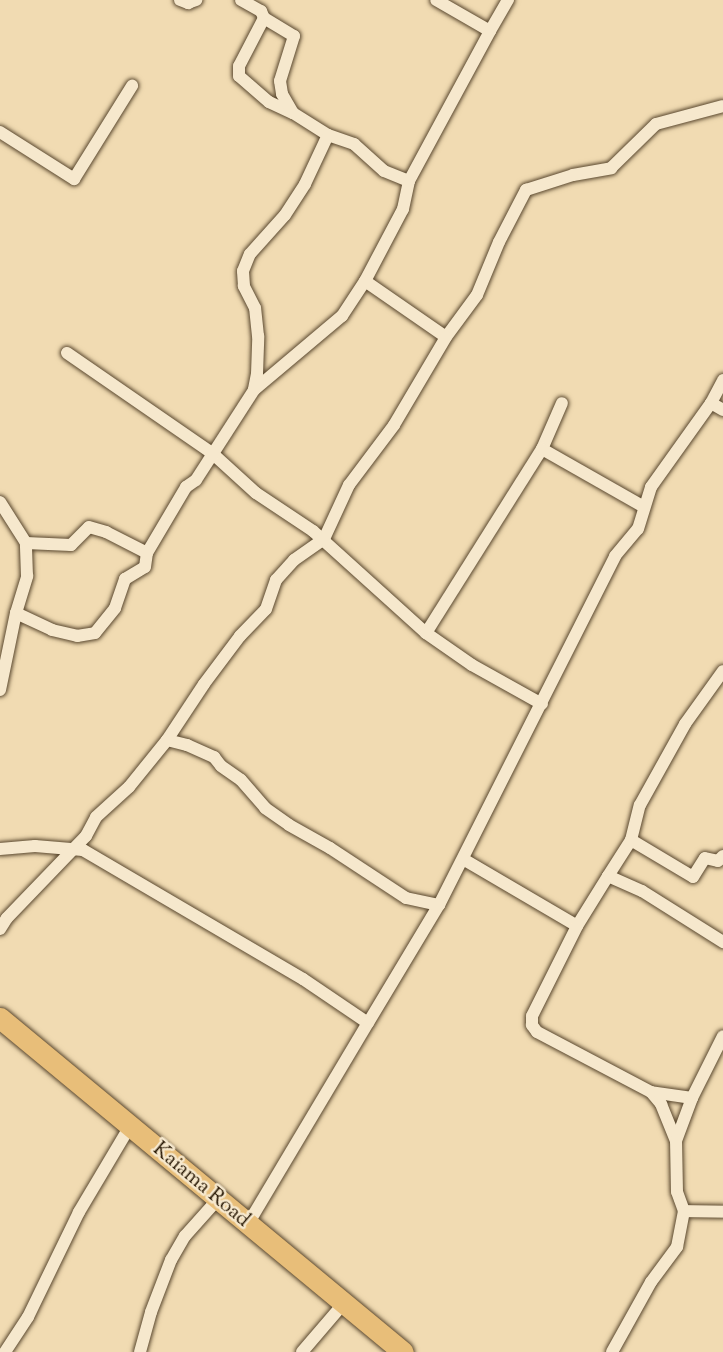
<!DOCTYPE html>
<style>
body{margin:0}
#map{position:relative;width:723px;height:1352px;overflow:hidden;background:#f1dbb2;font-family:"Sorts Mill Goudy",serif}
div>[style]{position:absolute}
.roads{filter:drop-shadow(0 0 2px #59472e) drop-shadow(0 0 2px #59472e)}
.street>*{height:12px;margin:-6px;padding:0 6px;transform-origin:6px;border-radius:6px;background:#f6e8cd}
.highway>*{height:21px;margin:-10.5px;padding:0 10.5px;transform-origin:10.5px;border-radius:10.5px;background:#e8be79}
span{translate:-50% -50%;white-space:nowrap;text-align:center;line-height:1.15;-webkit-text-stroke:5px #f6e8cd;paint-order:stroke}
.street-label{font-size:21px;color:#261602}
</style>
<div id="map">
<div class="roads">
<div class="street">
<div style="left:180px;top:0;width:9px;rotate:21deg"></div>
<div style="left:188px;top:3px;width:9px;rotate:-21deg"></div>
<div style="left:241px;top:0;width:23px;rotate:29deg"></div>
<div style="left:261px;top:11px;width:8px;rotate:67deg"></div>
<div style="left:264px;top:18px;width:54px;rotate:117.5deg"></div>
<div style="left:239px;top:66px;width:10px;rotate:90deg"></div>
<div style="left:239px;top:76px;width:40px;rotate:41deg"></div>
<div style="left:269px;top:102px;width:26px;rotate:25deg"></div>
<div style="left:293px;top:113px;width:41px;rotate:32.2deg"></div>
<div style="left:264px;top:18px;width:35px;rotate:31deg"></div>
<div style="left:294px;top:36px;width:47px;rotate:107.3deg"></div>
<div style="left:280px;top:81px;width:13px;rotate:81deg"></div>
<div style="left:282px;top:94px;width:22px;rotate:60deg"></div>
<div style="left:490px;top:31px;width:36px;rotate:-60deg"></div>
<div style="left:0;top:132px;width:88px;rotate:32.4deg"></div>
<div style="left:74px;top:179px;width:110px;rotate:-58.1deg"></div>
<div style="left:409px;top:181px;width:170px;rotate:-61.6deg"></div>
<div style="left:490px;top:31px;width:62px;rotate:-150.1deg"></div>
<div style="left:67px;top:353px;width:176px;rotate:34.6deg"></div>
<div style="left:212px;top:453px;width:59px;rotate:42.3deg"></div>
<div style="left:256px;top:493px;width:69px;rotate:33.7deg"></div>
<div style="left:313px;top:531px;width:152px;rotate:42.1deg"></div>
<div style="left:426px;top:633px;width:56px;rotate:34.8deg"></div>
<div style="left:472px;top:665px;width:80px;rotate:29.1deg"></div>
<div style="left:254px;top:389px;width:15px;rotate:-79deg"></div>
<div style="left:257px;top:374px;width:38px;rotate:-88deg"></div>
<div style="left:258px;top:336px;width:28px;rotate:-96deg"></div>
<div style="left:255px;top:308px;width:25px;rotate:-117deg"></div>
<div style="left:244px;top:286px;width:15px;rotate:-94deg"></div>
<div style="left:243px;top:271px;width:18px;rotate:-68deg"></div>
<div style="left:250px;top:254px;width:52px;rotate:-48.1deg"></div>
<div style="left:285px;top:215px;width:37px;rotate:-57deg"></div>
<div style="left:305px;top:184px;width:54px;rotate:-64.9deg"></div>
<div style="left:328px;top:135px;width:28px;rotate:19deg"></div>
<div style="left:354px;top:144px;width:40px;rotate:42deg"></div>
<div style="left:384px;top:171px;width:27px;rotate:22deg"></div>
<div style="left:409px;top:181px;width:29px;rotate:102deg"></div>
<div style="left:403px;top:209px;width:81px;rotate:117.8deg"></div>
<div style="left:711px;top:403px;width:14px;rotate:30deg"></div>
<div style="left:542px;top:449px;width:50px;rotate:-66.5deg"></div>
<div style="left:0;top:502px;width:49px;rotate:57.6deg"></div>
<div style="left:16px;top:613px;width:40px;rotate:25deg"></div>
<div style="left:52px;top:630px;width:26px;rotate:13deg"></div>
<div style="left:77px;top:636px;width:18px;rotate:-9deg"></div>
<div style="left:95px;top:633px;width:32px;rotate:-51deg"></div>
<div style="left:115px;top:608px;width:31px;rotate:-71deg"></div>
<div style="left:125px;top:579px;width:23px;rotate:-31deg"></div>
<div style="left:145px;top:567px;width:14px;rotate:-82deg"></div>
<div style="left:426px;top:633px;width:218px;rotate:-57.8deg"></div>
<div style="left:542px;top:449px;width:117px;rotate:29.6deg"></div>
<div style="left:0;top:690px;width:79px;rotate:-78.3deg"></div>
<div style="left:16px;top:613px;width:39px;rotate:-73deg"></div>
<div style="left:27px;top:576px;width:33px;rotate:-92deg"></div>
<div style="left:26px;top:543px;width:45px;rotate:2.5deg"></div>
<div style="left:71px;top:545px;width:25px;rotate:-45deg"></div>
<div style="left:89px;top:527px;width:18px;rotate:16deg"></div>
<div style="left:106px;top:532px;width:46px;rotate:27.1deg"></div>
<div style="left:147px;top:553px;width:77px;rotate:-59.4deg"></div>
<div style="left:186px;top:487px;width:12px;rotate:-35deg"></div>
<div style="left:196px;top:480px;width:107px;rotate:-57.2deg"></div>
<div style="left:254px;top:390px;width:115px;rotate:-40.1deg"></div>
<div style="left:342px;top:316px;width:42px;rotate:-56.7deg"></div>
<div style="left:365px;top:281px;width:98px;rotate:34.7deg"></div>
<div style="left:446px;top:337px;width:52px;rotate:-53.6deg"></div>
<div style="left:477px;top:295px;width:57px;rotate:-67.5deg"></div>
<div style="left:499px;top:242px;width:59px;rotate:-62.6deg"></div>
<div style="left:526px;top:190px;width:49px;rotate:-17.7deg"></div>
<div style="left:573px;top:175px;width:39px;rotate:-10deg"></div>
<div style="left:611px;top:168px;width:63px;rotate:-44.4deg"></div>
<div style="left:656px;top:124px;width:69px;rotate:-15deg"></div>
<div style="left:167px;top:740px;width:67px;rotate:-56.5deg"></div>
<div style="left:204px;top:684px;width:60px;rotate:-53.1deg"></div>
<div style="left:240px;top:636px;width:37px;rotate:-46deg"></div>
<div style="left:266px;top:609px;width:31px;rotate:-71deg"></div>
<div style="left:276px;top:580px;width:27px;rotate:-48deg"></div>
<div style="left:294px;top:560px;width:37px;rotate:-35deg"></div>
<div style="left:324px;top:539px;width:60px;rotate:-65.2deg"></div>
<div style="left:349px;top:485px;width:75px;rotate:-53.1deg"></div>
<div style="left:394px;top:425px;width:102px;rotate:-59.4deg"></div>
<div style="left:631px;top:840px;width:36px;rotate:-76deg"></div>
<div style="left:640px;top:805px;width:93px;rotate:-60.9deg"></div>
<div style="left:685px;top:724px;width:65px;rotate:-54.4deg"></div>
<div style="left:0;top:849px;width:35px;rotate:-5deg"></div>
<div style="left:35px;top:846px;width:48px;rotate:4.8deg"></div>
<div style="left:83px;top:850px;width:255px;rotate:30.4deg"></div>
<div style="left:303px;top:979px;width:78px;rotate:34.1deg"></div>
<div style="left:368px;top:1023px;width:138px;rotate:-59deg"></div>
<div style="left:439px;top:905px;width:391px;rotate:-63.2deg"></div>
<div style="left:615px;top:556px;width:35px;rotate:-50deg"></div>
<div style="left:638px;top:529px;width:44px;rotate:-72.8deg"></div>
<div style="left:651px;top:487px;width:103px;rotate:-54.5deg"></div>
<div style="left:711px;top:403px;width:26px;rotate:-62deg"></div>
<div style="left:463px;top:859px;width:132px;rotate:30.4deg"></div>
<div style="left:608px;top:876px;width:43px;rotate:-57.4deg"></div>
<div style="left:631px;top:840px;width:72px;rotate:30.8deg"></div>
<div style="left:693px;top:877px;width:22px;rotate:-58deg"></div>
<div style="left:705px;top:858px;width:13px;rotate:13deg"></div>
<div style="left:718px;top:861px;width:7px;rotate:-45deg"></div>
<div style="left:0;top:929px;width:13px;rotate:-58deg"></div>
<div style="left:7px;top:918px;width:114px;rotate:-46.1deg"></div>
<div style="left:86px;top:836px;width:21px;rotate:-62deg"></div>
<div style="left:96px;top:817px;width:45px;rotate:-42.3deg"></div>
<div style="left:129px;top:787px;width:60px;rotate:-51deg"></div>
<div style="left:167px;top:740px;width:21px;rotate:14deg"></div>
<div style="left:187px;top:745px;width:30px;rotate:24deg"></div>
<div style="left:214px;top:757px;width:11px;rotate:52deg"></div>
<div style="left:221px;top:766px;width:24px;rotate:35deg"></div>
<div style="left:241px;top:780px;width:37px;rotate:49deg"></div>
<div style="left:265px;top:808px;width:29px;rotate:35deg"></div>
<div style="left:289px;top:825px;width:47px;rotate:29.3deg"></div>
<div style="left:330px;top:848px;width:91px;rotate:33.3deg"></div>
<div style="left:406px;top:898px;width:34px;rotate:12deg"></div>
<div style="left:651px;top:1092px;width:16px;rotate:50deg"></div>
<div style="left:661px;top:1104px;width:40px;rotate:68deg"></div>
<div style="left:692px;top:1098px;width:41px;rotate:-171.7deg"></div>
<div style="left:651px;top:1092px;width:129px;rotate:-152.2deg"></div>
<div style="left:537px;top:1032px;width:9px;rotate:-126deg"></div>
<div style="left:532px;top:1025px;width:9px;rotate:-90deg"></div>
<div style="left:532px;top:1016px;width:101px;rotate:-63.4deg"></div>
<div style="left:577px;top:926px;width:59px;rotate:-58.2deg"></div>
<div style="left:608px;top:876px;width:37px;rotate:24deg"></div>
<div style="left:642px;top:891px;width:96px;rotate:32.2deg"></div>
<div style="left:684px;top:1211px;width:39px;rotate:1deg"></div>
<div style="left:248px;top:1224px;width:234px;rotate:-59.2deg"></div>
<div style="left:5px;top:1352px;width:42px;rotate:-56.7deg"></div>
<div style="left:28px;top:1317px;width:117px;rotate:-64.1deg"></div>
<div style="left:79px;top:1212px;width:100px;rotate:-59.3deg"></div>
<div style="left:140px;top:1352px;width:41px;rotate:-74.6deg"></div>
<div style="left:151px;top:1312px;width:56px;rotate:-69deg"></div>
<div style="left:171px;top:1260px;width:28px;rotate:-60deg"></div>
<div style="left:185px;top:1236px;width:50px;rotate:-48.3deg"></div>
<div style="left:302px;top:1352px;width:65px;rotate:-49.4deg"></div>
<div style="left:612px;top:1352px;width:80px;rotate:-60.9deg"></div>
<div style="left:651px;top:1282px;width:44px;rotate:-53.4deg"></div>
<div style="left:677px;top:1247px;width:37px;rotate:-79deg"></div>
<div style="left:684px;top:1211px;width:20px;rotate:-110deg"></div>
<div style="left:677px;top:1192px;width:51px;rotate:-91.1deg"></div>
<div style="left:676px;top:1141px;width:46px;rotate:-69.6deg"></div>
<div style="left:692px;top:1098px;width:69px;rotate:-63.4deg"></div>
</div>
<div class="highway">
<div style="left:0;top:1018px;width:523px;rotate:39.65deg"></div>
</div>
</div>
<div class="street-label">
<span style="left:201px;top:1185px;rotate:40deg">Kaiama Road</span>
</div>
</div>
